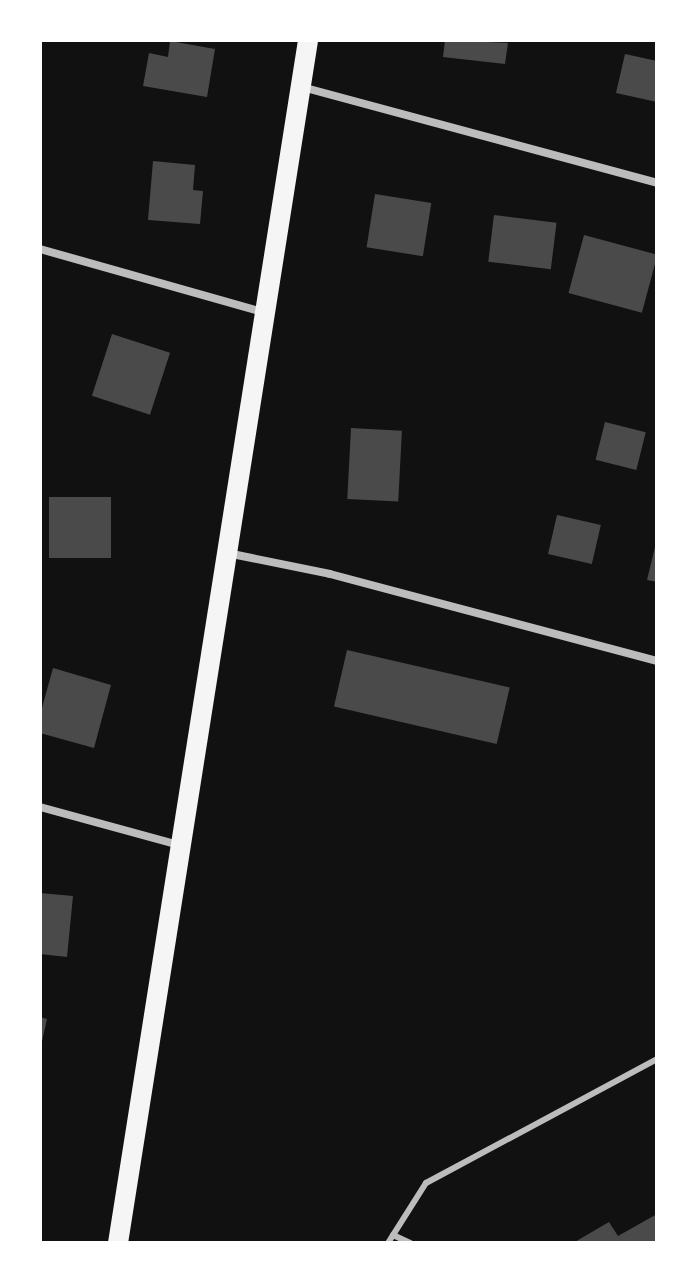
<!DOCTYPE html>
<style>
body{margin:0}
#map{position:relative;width:697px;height:1283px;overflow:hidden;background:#111;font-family:"Varela Round",sans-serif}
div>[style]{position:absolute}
.building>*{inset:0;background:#4a4a4a;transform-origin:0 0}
.service>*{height:6px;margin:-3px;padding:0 3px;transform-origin:3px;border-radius:3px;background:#bcbcbc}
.minor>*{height:8px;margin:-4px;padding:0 4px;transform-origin:4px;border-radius:4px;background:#bcbcbc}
.primary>*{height:20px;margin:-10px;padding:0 10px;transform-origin:10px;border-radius:10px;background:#f5f5f5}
span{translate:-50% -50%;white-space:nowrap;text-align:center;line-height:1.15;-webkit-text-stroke:6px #fff;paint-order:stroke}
.frame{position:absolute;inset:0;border:42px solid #fff;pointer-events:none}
</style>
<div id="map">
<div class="building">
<div style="clip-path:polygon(445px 40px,508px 43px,505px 64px,443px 57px)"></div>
<div style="clip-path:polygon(170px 41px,215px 49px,207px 97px,143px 86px,149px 53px,168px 57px)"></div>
<div style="clip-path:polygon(625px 54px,657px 61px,657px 102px,616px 93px)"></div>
<div style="clip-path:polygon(153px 161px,195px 165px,193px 190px,203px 191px,200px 224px,148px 220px)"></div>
<div style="left:375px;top:194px;width:57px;height:54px;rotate:9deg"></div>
<div style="left:494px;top:215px;width:63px;height:47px;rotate:7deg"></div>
<div style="left:584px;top:235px;width:76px;height:60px;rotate:15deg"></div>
<div style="left:112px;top:334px;width:61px;height:65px;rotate:18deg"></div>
<div style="left:605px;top:422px;width:42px;height:39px;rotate:14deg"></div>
<div style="left:351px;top:428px;width:51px;height:71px;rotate:3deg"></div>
<div style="left:49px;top:497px;width:62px;height:61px"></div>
<div style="left:557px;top:515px;width:45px;height:40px;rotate:13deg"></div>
<div style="clip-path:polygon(656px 543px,657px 543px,657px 582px,647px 580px)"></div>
<div style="left:347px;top:650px;width:167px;height:58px;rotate:13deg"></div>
<div style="clip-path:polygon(53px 668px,111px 685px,94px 748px,40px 733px,40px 715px)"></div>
<div style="clip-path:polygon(40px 893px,73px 896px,67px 957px,40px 954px)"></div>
<div style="clip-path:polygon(40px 1017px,47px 1019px,41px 1046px,40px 1046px)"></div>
<div style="clip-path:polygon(657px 1214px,657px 1243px,573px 1243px,609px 1222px,618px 1236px)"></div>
</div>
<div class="service">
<div style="left:393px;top:1235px;width:19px;rotate:25deg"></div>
<div style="left:388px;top:1243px;width:71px;rotate:-57.7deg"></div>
<div style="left:426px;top:1183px;width:262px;rotate:-28.2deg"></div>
</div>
<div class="minor">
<div style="left:302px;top:87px;width:368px;rotate:15.1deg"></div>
<div style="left:40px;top:249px;width:232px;rotate:15.8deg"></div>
<div style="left:227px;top:553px;width:105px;rotate:11.5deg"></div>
<div style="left:330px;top:574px;width:338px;rotate:14.9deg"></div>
<div style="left:40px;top:807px;width:144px;rotate:15.3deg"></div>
</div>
<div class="primary">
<div style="left:118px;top:1243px;width:1218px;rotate:-81.02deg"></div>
</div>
<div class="frame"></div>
</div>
